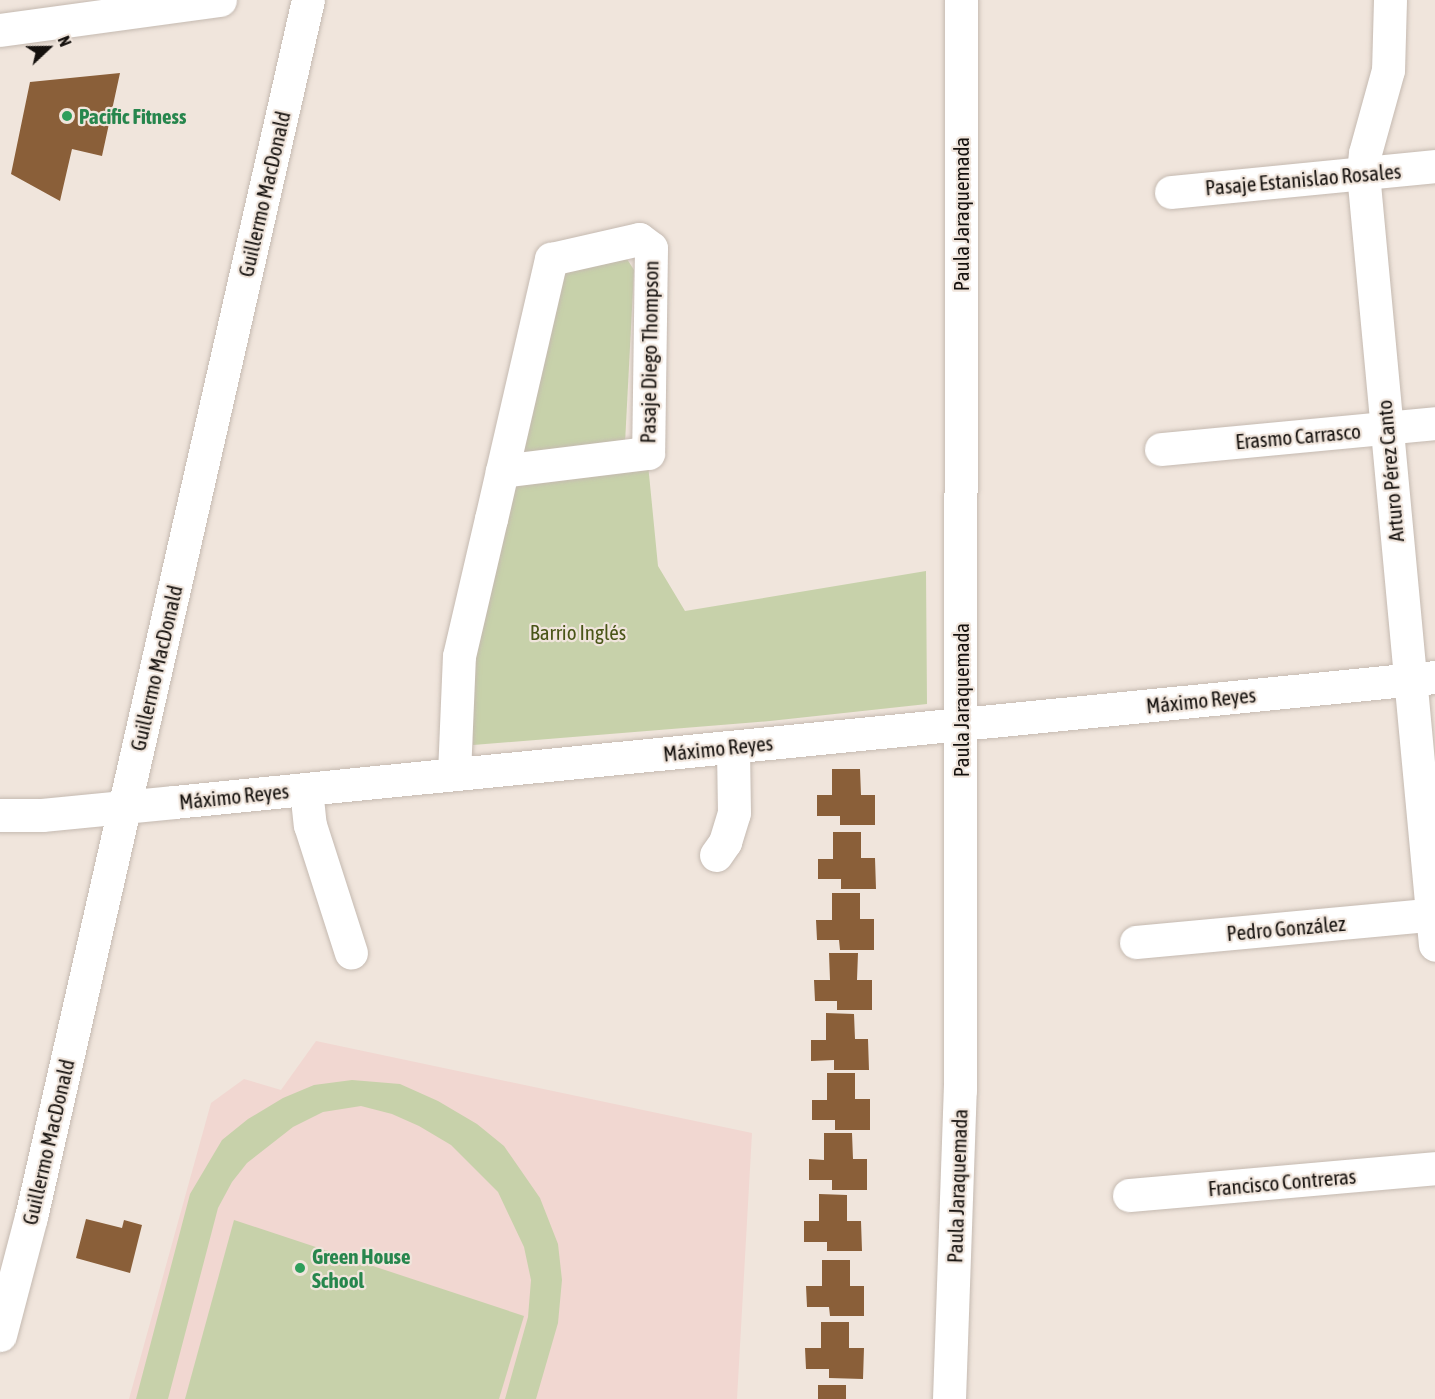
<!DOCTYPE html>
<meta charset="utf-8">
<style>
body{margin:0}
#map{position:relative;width:1435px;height:1399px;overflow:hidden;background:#f0e5dc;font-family:"Asap Condensed",sans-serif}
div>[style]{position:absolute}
.education>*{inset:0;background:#f1d7d1}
.green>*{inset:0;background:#c7d1aa}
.building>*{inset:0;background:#8a5f39;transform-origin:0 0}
.roads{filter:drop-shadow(0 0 2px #c5bab1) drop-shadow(0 0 2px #c5bab1)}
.minor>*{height:33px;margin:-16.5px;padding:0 16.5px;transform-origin:16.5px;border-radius:16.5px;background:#fff}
.dots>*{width:16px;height:16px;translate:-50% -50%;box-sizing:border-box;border:3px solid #f0e5dc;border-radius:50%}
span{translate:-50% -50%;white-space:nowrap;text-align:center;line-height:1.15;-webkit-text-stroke:4.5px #f0e5dc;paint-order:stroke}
.leisure-label{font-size:21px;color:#27864d;font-weight:700}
.left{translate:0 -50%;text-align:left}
.street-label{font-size:21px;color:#15110e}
.park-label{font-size:21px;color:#495517}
.north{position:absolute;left:18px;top:18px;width:60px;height:60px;-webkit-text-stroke:4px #f0e5dc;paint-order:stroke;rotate:68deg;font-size:16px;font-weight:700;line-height:24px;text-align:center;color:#15110e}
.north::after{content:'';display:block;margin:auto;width:21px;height:27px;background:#15110e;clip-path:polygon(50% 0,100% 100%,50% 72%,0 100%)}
</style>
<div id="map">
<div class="education">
<div style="clip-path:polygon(316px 1041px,752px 1133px,737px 1399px,129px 1399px,211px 1103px,244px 1079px,281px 1090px)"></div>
</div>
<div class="green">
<div style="clip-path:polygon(627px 259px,634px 270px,625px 443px,516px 461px,556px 268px)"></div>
<div style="clip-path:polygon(648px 464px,658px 566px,685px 611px,926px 571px,927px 704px,770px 721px,473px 745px,467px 654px,503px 486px)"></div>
<div style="clip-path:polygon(352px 1080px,400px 1084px,438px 1101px,477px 1124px,504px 1146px,540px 1198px,558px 1244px,562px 1280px,558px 1323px,536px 1399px,505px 1399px,528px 1317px,531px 1280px,524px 1247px,498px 1192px,451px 1145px,419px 1126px,392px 1114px,361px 1106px,323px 1112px,293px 1127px,247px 1163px,232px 1182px,218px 1208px,168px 1399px,136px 1399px,190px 1194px,222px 1140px,248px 1119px,283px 1098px,314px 1085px)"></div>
<div style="clip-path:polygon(234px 1220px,524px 1316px,499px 1399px,185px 1399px)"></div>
</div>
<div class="building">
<div style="clip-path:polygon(120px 73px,102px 156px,72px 149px,60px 201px,11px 174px,30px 82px)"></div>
<div style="clip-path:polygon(832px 769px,860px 769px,861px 795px,875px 795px,875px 825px,840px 825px,840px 816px,817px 816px,817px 795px,832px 795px)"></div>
<div style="clip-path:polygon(833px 832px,861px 832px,861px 858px,875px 858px,876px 889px,841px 889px,841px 879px,818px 879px,818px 859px,833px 859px)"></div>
<div style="clip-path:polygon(832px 893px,860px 893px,860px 919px,874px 919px,874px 950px,840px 950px,839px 940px,817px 940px,816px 920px,832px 920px)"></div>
<div style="clip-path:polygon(829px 953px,858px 953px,857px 980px,872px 980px,872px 1010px,837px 1010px,837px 1001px,815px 1001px,814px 980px,830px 980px)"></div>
<div style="clip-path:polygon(826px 1013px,854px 1014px,855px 1039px,868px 1039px,869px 1070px,834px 1070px,834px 1060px,811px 1061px,811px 1040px,826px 1040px)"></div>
<div style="clip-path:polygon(827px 1073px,855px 1073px,855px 1099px,870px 1099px,870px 1130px,835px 1130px,835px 1120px,812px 1120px,812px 1100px,827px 1100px)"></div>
<div style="clip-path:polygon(824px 1133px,852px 1133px,853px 1159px,867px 1159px,867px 1190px,832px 1190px,832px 1180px,809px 1180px,809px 1159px,824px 1160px)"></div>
<div style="clip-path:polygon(819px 1194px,847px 1195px,847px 1221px,861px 1221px,862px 1251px,827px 1251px,827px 1242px,804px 1242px,804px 1221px,819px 1221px)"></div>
<div style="clip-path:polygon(86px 1219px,122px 1228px,124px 1220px,142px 1225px,130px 1273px,76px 1258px)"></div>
<div style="clip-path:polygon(822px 1260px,850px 1260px,850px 1286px,864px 1286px,864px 1316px,830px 1316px,829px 1307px,807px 1307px,806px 1286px,822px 1286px)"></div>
<div style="clip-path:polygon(821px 1322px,849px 1322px,849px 1348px,864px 1348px,863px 1379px,829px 1378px,829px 1369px,806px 1369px,805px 1348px,821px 1348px)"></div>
<div style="left:818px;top:1385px;width:28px;height:14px"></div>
</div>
<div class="roads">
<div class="minor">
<div style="left:1390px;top:0;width:70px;rotate:91.6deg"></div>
<div style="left:1388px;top:70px;width:86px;rotate:105.5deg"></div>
<div style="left:1365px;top:153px;width:20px;rotate:96deg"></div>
<div style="left:1363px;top:173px;width:775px;rotate:84.67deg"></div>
<div style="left:0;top:30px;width:222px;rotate:-7.8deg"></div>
<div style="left:1171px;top:192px;width:265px;rotate:-5.6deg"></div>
<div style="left:1161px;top:449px;width:275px;rotate:-5.4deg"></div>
<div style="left:454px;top:774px;width:118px;rotate:-87.6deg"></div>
<div style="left:459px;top:656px;width:141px;rotate:-76.9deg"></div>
<div style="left:491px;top:519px;width:49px;rotate:-77.1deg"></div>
<div style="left:502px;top:471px;width:218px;rotate:-77deg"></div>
<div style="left:551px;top:259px;width:90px;rotate:-12.8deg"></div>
<div style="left:639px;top:239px;width:15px;rotate:37deg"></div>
<div style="left:651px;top:248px;width:205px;rotate:90.8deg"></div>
<div style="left:648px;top:453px;width:147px;rotate:173deg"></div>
<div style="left:306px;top:789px;width:36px;rotate:84deg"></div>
<div style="left:310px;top:825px;width:134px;rotate:72.2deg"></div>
<div style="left:0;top:815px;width:42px"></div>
<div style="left:42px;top:815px;width:133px;rotate:-5.6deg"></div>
<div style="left:174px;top:802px;width:1267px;rotate:-5.66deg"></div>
<div style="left:716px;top:855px;width:16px;rotate:-55deg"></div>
<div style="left:725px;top:842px;width:30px;rotate:-73deg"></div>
<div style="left:734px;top:813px;width:66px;rotate:-90.9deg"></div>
<div style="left:1136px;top:942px;width:300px;rotate:-5.3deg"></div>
<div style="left:1129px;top:1195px;width:307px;rotate:-5deg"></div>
<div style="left:0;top:1335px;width:122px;rotate:-75.3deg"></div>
<div style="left:31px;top:1217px;width:1248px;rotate:-77.18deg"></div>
<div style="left:949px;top:1399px;width:309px;rotate:-88deg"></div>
<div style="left:960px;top:1090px;width:1090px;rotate:-89.95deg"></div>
</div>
</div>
<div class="dots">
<div style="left:67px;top:116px;background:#2e9e5b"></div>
<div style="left:300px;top:1268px;background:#2e9e5b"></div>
</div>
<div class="leisure-label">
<span class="left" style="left:79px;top:116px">Pacific Fitness</span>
<span class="left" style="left:312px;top:1268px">Green House<br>School</span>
</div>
<div class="street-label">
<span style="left:1303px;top:179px;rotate:-5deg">Pasaje Estanislao Rosales</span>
<span style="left:264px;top:194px;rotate:-77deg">Guillermo MacDonald</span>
<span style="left:961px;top:214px;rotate:-90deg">Paula Jaraquemada</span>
<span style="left:649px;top:352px;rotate:-89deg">Pasaje Diego Thompson</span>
<span style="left:1298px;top:436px;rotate:-5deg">Erasmo Carrasco</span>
<span style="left:1390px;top:471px;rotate:-95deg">Arturo Pérez Canto</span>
<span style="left:156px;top:668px;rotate:-77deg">Guillermo MacDonald</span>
<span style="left:961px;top:700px;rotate:-90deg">Paula Jaraquemada</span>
<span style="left:1201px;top:700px;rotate:-6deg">Máximo Reyes</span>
<span style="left:718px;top:748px;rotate:-6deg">Máximo Reyes</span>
<span style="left:234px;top:796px;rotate:-6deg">Máximo Reyes</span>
<span style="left:1286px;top:928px;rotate:-5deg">Pedro González</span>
<span style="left:48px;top:1142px;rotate:-77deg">Guillermo MacDonald</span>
<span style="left:1282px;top:1182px;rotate:-5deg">Francisco Contreras</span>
<span style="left:957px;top:1186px;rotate:-88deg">Paula Jaraquemada</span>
</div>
<div class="park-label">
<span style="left:578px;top:632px">Barrio Inglés</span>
</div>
<div class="north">N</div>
</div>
